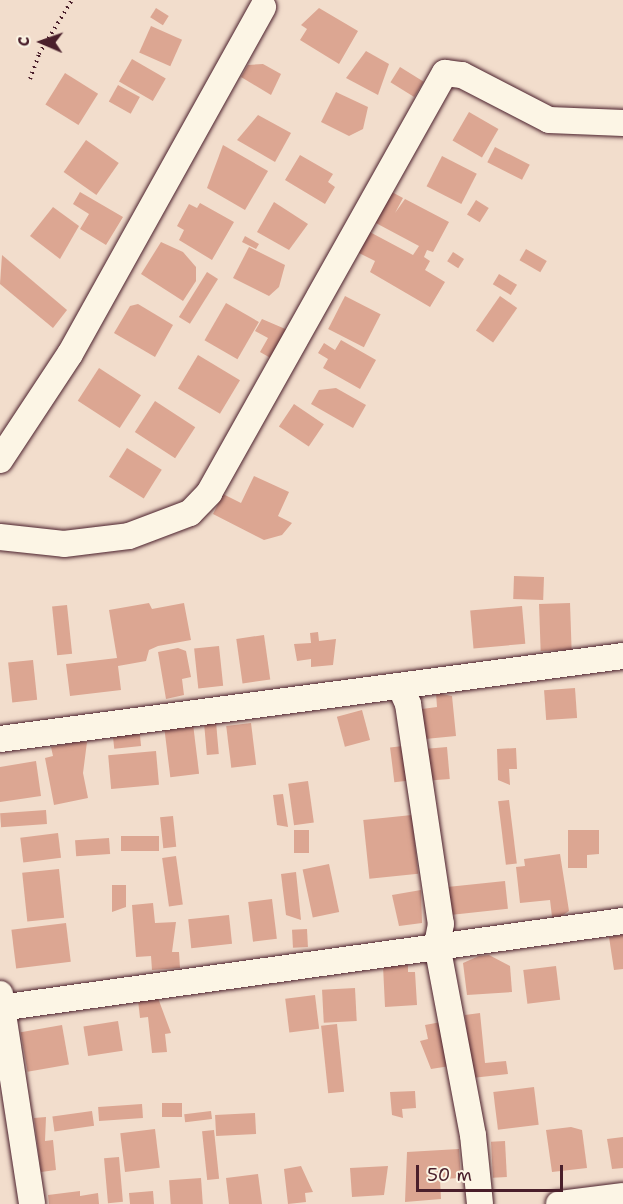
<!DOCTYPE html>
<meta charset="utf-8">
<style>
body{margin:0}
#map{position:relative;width:623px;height:1204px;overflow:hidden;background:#f2ddcc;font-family:"Shantell Sans",sans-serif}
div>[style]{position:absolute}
.building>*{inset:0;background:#dca692;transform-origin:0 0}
.path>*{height:4px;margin-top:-2px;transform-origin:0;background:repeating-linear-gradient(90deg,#4a1f2b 0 1.5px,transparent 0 6px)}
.roads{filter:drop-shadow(0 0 2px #4a1f2b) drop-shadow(0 0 2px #4a1f2b)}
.minor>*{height:26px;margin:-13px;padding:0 13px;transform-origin:13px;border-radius:13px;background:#fcf5e5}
span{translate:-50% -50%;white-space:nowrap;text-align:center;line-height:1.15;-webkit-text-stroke:4.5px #fcf5e5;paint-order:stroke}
.north{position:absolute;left:12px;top:12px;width:60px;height:60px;-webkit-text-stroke:4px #fcf5e5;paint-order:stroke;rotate:272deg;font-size:16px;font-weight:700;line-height:24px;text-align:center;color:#4a1f2b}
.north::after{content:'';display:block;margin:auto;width:21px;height:27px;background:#4a1f2b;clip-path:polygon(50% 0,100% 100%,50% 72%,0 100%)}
.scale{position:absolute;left:416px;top:1165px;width:147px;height:27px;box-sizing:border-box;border:3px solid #4a1f2b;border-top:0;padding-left:8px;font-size:18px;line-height:21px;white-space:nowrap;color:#4a1f2b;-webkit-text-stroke:4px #fcf5e5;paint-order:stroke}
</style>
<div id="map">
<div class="building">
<div style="left:156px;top:8px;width:15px;height:11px;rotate:32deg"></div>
<div style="clip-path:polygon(319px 8px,358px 31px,339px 64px,300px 40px,307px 29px,301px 25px)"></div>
<div style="left:151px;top:26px;width:34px;height:29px;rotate:24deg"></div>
<div style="clip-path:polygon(366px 51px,389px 64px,378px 95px,346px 78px)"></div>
<div style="left:132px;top:59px;width:39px;height:26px;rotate:30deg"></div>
<div style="clip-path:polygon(263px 64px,281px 74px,271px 95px,241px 77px,248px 65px)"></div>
<div style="left:400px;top:67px;width:28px;height:18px;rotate:32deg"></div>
<div style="left:65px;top:73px;width:39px;height:37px;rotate:32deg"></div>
<div style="left:118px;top:85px;width:25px;height:19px;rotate:29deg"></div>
<div style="clip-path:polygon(336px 92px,368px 107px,363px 129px,349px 136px,321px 122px)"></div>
<div style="left:469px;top:112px;width:34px;height:33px;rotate:30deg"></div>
<div style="clip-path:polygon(258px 115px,291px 133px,275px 162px,237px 140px)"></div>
<div style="left:86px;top:140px;width:40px;height:39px;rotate:35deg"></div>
<div style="clip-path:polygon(223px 145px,268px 171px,245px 210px,207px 188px)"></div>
<div style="left:495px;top:147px;width:39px;height:17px;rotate:27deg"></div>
<div style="clip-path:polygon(300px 155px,333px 174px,328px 182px,335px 187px,325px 204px,285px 180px)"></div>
<div style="left:442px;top:156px;width:39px;height:34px;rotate:27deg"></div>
<div style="clip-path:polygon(390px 191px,403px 198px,395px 213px,405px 199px,449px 222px,433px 252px,427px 250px,424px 257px,430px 261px,425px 270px,445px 282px,430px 307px,370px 272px,375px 261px,355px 251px,366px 230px,413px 255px,419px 246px,374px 222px)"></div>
<div style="clip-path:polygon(80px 192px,123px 217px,106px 245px,80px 229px,89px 214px,73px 204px)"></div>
<div style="left:476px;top:200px;width:15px;height:17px;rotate:32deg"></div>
<div style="clip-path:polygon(274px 202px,308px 224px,289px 250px,257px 232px)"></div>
<div style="clip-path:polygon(200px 203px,234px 222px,212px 260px,179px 240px,184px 230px,177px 226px,189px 204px,197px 208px)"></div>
<div style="clip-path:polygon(53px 207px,79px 226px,60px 259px,30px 236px)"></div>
<div style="clip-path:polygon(245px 236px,259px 244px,256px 249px,242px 242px)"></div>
<div style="clip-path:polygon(161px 242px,183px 252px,196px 267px,196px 281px,183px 301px,141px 274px)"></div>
<div style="clip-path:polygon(249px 247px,285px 265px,279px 287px,269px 296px,233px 278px)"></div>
<div style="left:526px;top:249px;width:24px;height:13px;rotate:30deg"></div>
<div style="left:453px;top:252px;width:13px;height:11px;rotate:32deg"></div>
<div style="clip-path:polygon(2px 255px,67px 310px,53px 328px,0 284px)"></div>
<div style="left:207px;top:272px;width:13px;height:53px;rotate:32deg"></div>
<div style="left:499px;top:274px;width:21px;height:12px;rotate:31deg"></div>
<div style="left:345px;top:296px;width:40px;height:37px;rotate:27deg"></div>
<div style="left:500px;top:296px;width:21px;height:42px;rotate:35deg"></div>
<div style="left:226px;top:303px;width:38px;height:43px;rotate:30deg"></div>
<div style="clip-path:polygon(138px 304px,173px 325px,155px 357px,114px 333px,130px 306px)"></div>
<div style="clip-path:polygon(262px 319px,290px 331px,274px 360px,260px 352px,268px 338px,255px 331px)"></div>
<div style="clip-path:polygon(341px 340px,376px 360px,360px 389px,323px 368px,328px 359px,318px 353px,324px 343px,335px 350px)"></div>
<div style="left:198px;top:355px;width:49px;height:39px;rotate:31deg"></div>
<div style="left:99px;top:368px;width:50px;height:39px;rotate:33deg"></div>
<div style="clip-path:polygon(336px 388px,366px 405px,353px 428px,311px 404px,319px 390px)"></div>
<div style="left:155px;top:401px;width:48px;height:37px;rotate:33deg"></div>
<div style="left:294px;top:404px;width:36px;height:27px;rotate:34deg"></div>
<div style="left:127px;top:448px;width:41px;height:34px;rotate:32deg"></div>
<div style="clip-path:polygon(254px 476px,289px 492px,278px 516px,292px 523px,282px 535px,264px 540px,213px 514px,223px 494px,241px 503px)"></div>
<div style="left:514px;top:576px;width:30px;height:23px;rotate:2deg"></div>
<div style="clip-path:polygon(149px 603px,152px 609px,184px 603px,191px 640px,158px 646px,149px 650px,146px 661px,118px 666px,121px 690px,70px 696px,66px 664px,117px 658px,109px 610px)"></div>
<div style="left:570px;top:603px;width:47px;height:31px;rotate:88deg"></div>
<div style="left:67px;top:605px;width:49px;height:15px;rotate:84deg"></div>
<div style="left:522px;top:606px;width:38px;height:52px;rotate:85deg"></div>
<div style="clip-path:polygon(318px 632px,319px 641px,336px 639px,333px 665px,311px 667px,311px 659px,297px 661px,294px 644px,311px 643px,310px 633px)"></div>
<div style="left:264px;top:635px;width:45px;height:28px;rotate:82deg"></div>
<div style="left:219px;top:646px;width:40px;height:25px;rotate:84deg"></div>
<div style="clip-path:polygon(178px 648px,186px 651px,191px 677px,182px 679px,184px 695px,166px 699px,158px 652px)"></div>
<div style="left:33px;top:660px;width:40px;height:25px;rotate:84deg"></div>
<div style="left:575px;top:688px;width:30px;height:31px;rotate:86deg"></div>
<div style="clip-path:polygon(436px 693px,452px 696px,456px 736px,425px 739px,422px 709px,437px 707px)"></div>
<div style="left:362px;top:710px;width:31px;height:26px;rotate:75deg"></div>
<div style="left:216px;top:722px;width:32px;height:12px;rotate:85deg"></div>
<div style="left:251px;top:723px;width:42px;height:25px;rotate:83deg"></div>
<div style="left:193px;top:724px;width:50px;height:29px;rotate:83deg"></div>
<div style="left:139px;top:726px;width:20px;height:27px;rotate:84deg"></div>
<div style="clip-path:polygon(77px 742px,87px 742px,83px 773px,88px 798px,54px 805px,45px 758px,53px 756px,51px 747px)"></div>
<div style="left:403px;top:746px;width:35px;height:13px;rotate:83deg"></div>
<div style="left:447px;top:747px;width:32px;height:20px;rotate:85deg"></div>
<div style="clip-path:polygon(516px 748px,517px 769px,509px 769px,510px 785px,498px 780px,497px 749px)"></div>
<div style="left:156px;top:751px;width:34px;height:48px;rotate:85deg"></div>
<div style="clip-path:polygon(36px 761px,41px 796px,0 802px,0 767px)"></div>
<div style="left:308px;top:781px;width:42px;height:20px;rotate:82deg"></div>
<div style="clip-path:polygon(283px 794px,288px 827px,277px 825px,273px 795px)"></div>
<div style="left:509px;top:800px;width:64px;height:11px;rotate:83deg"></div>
<div style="left:46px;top:810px;width:14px;height:46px;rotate:86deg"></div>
<div style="left:412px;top:815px;width:59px;height:49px;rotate:84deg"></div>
<div style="left:173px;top:816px;width:31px;height:13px;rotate:84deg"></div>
<div style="left:294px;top:830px;width:15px;height:23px"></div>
<div style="clip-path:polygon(568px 830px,599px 830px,599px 854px,587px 855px,587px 868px,568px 868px)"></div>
<div style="left:58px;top:833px;width:25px;height:38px;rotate:83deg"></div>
<div style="left:159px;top:836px;width:15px;height:38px;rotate:90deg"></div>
<div style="left:109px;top:838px;width:16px;height:34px;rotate:86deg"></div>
<div style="clip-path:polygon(560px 854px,569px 911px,557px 919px,552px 917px,550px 900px,520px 903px,516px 867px,525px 866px,524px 859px)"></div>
<div style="left:176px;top:856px;width:49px;height:14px;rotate:82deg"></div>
<div style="left:329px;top:864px;width:49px;height:27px;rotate:78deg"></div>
<div style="left:59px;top:869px;width:49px;height:37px;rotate:84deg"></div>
<div style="clip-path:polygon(296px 872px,301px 920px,286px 915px,281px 874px)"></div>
<div style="left:505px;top:881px;width:28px;height:58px;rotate:84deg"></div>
<div style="clip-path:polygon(112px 885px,126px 885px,126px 907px,112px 912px)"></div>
<div style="clip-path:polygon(421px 890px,422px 923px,399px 926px,392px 895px)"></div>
<div style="left:272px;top:899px;width:40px;height:24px;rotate:83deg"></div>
<div style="clip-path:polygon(153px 903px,155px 923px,176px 922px,172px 952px,179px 952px,180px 968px,152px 970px,151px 956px,136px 957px,132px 905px)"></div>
<div style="left:229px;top:915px;width:29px;height:41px;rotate:84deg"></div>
<div style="left:66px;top:923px;width:39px;height:55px;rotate:83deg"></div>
<div style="left:307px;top:929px;width:18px;height:15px;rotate:87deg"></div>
<div style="clip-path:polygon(623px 935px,623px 969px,614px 970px,609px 937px)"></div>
<div style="clip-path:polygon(479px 956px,489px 955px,510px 966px,512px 992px,467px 995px,463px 963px)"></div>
<div style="clip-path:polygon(408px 965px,408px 972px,415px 972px,417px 1005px,385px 1007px,383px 966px)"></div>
<div style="left:556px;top:966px;width:34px;height:33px;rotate:83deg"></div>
<div style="left:355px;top:988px;width:33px;height:33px;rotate:87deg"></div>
<div style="left:315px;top:995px;width:34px;height:30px;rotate:83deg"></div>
<div style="clip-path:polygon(158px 998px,171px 1033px,165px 1034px,167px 1052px,152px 1053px,148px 1017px,140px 1018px,138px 1000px)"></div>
<div style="clip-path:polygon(480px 1013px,485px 1063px,506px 1061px,508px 1074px,472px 1078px,465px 1015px)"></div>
<div style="left:118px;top:1021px;width:30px;height:35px;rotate:81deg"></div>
<div style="clip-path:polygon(441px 1022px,450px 1066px,431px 1069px,420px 1041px,428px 1039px,425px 1025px)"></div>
<div style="left:337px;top:1024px;width:68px;height:16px;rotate:84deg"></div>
<div style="left:62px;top:1025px;width:40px;height:42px;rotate:80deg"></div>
<div style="left:534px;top:1087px;width:38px;height:41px;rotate:83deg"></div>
<div style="clip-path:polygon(415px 1091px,416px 1108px,402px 1109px,403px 1118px,392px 1115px,390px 1092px)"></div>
<div style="left:182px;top:1103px;width:14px;height:20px;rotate:90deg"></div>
<div style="left:142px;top:1104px;width:14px;height:44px;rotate:86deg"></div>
<div style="left:92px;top:1111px;width:15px;height:40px;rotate:82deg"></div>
<div style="left:211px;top:1111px;width:8px;height:27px;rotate:83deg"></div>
<div style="left:255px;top:1113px;width:21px;height:40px;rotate:87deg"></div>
<div style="clip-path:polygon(46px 1117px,45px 1141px,53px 1140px,56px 1170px,41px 1172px,34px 1118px)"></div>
<div style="clip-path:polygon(571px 1127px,582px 1130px,587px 1168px,552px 1172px,546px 1130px)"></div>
<div style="left:155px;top:1129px;width:39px;height:35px;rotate:83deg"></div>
<div style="left:214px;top:1130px;width:49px;height:12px;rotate:84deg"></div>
<div style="clip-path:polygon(623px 1137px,623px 1168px,612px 1169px,607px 1139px)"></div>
<div style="left:505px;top:1141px;width:36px;height:14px;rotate:87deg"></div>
<div style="clip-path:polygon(459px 1149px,461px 1178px,440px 1179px,441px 1199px,405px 1202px,407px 1152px)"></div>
<div style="left:119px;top:1157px;width:45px;height:15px;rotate:85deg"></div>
<div style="clip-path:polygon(301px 1166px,313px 1192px,305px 1193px,306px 1202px,288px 1204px,284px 1169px)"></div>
<div style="clip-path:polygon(388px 1166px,384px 1195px,352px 1197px,350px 1168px)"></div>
<div style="clip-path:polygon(258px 1174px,262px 1204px,229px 1204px,226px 1178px)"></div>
<div style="left:201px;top:1178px;width:26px;height:32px;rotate:86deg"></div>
<div style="clip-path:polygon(80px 1191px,80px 1196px,98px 1193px,99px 1204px,49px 1204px,48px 1195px)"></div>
<div style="clip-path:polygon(153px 1191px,154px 1204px,130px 1204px,129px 1193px)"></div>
</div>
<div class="path">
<div style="left:30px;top:79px;width:27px;rotate:-70deg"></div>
<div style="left:39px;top:54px;width:63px;rotate:-58.6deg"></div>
</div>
<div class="roads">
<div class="minor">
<div style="left:0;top:460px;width:127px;rotate:-56.6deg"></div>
<div style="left:70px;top:354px;width:397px;rotate:-60.9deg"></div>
<div style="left:0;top:537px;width:64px;rotate:6.2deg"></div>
<div style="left:64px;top:544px;width:65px;rotate:-7deg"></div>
<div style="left:129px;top:536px;width:65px;rotate:-20.7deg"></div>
<div style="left:190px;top:513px;width:28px;rotate:-46deg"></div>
<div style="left:209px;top:493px;width:482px;rotate:-60.7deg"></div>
<div style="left:445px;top:73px;width:17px;rotate:7deg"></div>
<div style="left:462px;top:75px;width:98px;rotate:27.3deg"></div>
<div style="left:549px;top:120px;width:74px;rotate:2.3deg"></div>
<div style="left:400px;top:686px;width:20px;rotate:66deg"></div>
<div style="left:408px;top:704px;width:222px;rotate:81.5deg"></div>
<div style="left:441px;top:924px;width:21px;rotate:101deg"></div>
<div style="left:437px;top:945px;width:193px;rotate:79.3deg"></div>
<div style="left:473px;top:1135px;width:69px;rotate:84.2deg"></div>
<div style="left:0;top:739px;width:629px;rotate:-7.59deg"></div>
<div style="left:0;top:994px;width:212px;rotate:81.3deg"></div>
<div style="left:0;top:1008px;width:629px;rotate:-7.95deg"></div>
<div style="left:559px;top:1204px;width:64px;rotate:-7.1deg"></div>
</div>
</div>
<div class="north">С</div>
<div class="scale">50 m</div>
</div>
